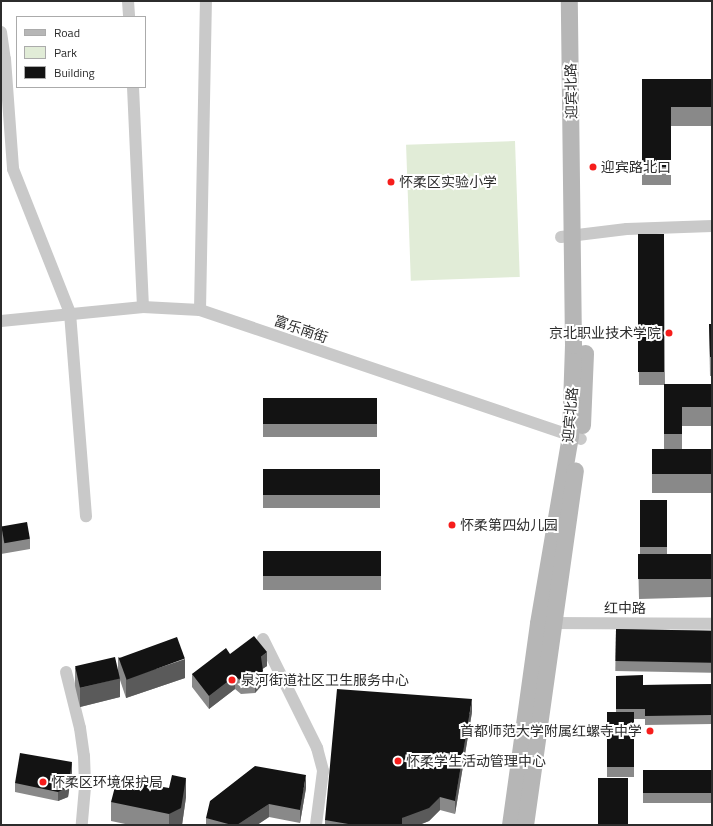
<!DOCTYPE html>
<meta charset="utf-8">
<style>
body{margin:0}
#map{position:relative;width:713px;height:826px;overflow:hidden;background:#fff;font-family:"Titillium Web","Noto Sans SC",sans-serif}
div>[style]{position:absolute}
.green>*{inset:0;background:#e1ecd7;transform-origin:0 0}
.street>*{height:12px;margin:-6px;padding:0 6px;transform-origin:6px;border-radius:6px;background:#c9c9c9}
.secondary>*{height:17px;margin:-8.5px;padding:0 8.5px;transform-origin:8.5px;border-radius:8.5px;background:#b6b6b6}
.wall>*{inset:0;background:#898989;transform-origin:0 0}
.shaded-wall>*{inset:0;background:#5a5a5a}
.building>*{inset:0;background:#131313;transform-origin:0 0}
.dots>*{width:11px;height:11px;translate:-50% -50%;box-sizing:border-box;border:2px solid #fff;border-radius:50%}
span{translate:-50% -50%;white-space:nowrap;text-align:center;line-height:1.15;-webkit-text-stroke:4px #fff;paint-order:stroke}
.street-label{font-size:14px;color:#2c2c2c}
.poi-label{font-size:14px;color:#2c2c2c}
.left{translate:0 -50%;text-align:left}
.right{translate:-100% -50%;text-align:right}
.frame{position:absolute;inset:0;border:2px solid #2c2c2c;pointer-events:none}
.legend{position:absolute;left:16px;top:16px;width:130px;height:72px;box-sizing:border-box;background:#fff;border:1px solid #ababab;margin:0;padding:5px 7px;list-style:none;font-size:12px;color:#2c2c2c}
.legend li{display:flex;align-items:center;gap:8px;height:20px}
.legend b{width:20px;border:1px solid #ababab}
</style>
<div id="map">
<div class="green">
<div style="left:515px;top:141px;width:136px;height:109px;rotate:88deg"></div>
</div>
<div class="street">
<div style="left:128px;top:1px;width:16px;rotate:86deg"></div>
<div style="left:1px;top:32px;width:27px;rotate:82deg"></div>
<div style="left:5px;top:59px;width:110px;rotate:85.8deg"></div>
<div style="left:13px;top:169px;width:155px;rotate:68.4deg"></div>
<div style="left:70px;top:313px;width:204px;rotate:85.5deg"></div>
<div style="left:133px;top:87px;width:220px;rotate:87.4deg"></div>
<div style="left:561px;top:237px;width:66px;rotate:-6.9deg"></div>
<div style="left:627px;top:229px;width:85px;rotate:-2deg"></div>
<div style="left:200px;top:310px;width:309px;rotate:-88.9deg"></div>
<div style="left:1px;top:321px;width:143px;rotate:-5.6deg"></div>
<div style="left:143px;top:307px;width:57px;rotate:3deg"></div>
<div style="left:200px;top:310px;width:402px;rotate:18.7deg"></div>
<div style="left:547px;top:623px;width:165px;rotate:0.3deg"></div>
<div style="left:263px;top:639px;width:122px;rotate:63.6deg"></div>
<div style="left:317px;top:748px;width:24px;rotate:75deg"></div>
<div style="left:323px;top:771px;width:54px;rotate:97.4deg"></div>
<div style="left:66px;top:672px;width:58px;rotate:76deg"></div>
<div style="left:80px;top:728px;width:28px;rotate:82deg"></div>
<div style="left:84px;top:756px;width:31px;rotate:88deg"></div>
<div style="left:85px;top:787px;width:38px;rotate:95deg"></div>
</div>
<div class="secondary">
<div style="left:582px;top:425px;width:72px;rotate:-87.6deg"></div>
<div style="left:510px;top:825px;width:204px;rotate:-82.1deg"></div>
<div style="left:538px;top:623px;width:191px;rotate:-80.3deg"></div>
<div style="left:570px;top:435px;width:90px;rotate:-88.1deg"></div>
<div style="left:573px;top:345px;width:344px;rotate:-90.7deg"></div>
<div style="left:525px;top:825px;width:358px;rotate:-82deg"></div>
</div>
<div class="wall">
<div style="clip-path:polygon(642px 79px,712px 79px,712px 126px,671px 126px,671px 185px,642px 185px)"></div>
<div style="clip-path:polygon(638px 234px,664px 234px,665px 384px,712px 384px,712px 426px,682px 426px,682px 449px,712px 449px,712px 493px,652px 493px,652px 449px,664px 449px,664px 385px,639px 385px)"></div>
<div style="clip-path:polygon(709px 324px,712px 324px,712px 376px,710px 376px)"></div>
<div style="left:377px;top:398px;width:39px;height:114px;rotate:90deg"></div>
<div style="left:380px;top:469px;width:39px;height:117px;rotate:90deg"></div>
<div style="clip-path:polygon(640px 500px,667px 500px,667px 554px,712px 554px,712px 506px,712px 597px,639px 599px,638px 555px,640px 555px)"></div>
<div style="clip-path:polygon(1px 526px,30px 539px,30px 549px,1px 554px)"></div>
<div style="left:381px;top:551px;width:39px;height:118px;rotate:90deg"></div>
<div style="left:616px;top:629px;width:96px;height:42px;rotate:1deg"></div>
<div style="clip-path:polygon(230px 654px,267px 666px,262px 669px,263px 684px,255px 693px,241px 694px,235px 689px,209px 709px,192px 687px,192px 674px)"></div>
<div style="clip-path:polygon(118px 657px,185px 678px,126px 698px,120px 680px,120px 697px,80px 707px,75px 686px,75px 668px,118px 672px)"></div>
<div style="clip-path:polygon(616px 676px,643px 685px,712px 684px,712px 724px,645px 725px,645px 719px,634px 719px,634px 777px,607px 777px,607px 712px,616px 712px)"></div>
<div style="clip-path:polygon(472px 712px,455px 814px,440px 810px,429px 821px,419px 825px,325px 825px,325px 820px)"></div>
<div style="left:712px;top:770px;width:33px;height:69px;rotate:90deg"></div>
<div style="clip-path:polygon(72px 772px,68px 797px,58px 801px,15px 792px,15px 783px)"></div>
<div style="clip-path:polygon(169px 788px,186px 797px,182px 825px,130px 825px,111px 821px,111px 802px)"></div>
<div style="clip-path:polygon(306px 788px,300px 823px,269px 817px,257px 825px,206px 825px,206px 818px)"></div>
</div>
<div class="shaded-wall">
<div style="clip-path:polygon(267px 652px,267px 666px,261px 670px,261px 657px)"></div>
<div style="clip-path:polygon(185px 659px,185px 678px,126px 698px,126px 679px)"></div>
<div style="clip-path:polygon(263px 671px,263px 684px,255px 693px,255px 680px)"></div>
<div style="clip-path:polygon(235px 676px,235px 689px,209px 709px,209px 696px)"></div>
<div style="clip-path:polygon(120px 678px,120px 697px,80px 707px,80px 688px)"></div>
<div style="clip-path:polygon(472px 699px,472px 712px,455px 814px,455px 801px)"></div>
<div style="clip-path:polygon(72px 762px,72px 772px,68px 797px,58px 801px,58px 792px)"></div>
<div style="clip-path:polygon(306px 775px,306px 788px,300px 823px,300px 810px)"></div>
<div style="clip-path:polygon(186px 778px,186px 797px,182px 825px,169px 825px,169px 814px)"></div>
<div style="clip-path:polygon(440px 797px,440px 810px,429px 821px,419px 825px,402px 825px,402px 818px)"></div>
<div style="clip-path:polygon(269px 804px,269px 817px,257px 825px,237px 825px)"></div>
</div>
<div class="building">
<div style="clip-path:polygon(642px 79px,712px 79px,712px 107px,671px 107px,671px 167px,642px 167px)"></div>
<div style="left:638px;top:234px;width:26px;height:138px"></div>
<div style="clip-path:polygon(709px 324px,712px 324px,712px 357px,710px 357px)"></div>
<div style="clip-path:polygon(664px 384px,712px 384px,712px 407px,682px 407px,682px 434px,664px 434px)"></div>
<div style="left:377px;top:398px;width:26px;height:114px;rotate:90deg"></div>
<div style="left:652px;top:449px;width:60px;height:25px"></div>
<div style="left:380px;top:469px;width:26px;height:117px;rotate:90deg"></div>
<div style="left:640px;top:500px;width:27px;height:47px"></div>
<div style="left:27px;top:522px;width:17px;height:26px;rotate:80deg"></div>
<div style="left:381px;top:551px;width:25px;height:118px;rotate:90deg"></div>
<div style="left:712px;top:554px;width:25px;height:74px;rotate:90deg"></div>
<div style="left:616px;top:629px;width:96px;height:32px;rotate:1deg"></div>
<div style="clip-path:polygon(254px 636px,267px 652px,261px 657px,263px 671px,255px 680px,241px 681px,235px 676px,209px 696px,192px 674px,226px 648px,230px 654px)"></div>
<div style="left:177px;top:637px;width:23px;height:62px;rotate:70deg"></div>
<div style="left:115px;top:657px;width:22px;height:41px;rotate:77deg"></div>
<div style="clip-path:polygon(643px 675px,643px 685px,712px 684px,712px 715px,645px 716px,645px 709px,616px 709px,616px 676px)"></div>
<div style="clip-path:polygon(337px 689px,472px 699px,455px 801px,440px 797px,429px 808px,402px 818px,402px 825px,354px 825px,325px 820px)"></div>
<div style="left:607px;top:712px;width:27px;height:55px"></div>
<div style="clip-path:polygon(20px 753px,72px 762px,68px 787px,58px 792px,15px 783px)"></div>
<div style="clip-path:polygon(255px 766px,306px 775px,300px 810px,269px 804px,237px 825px,232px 825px,206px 818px,210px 801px)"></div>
<div style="left:712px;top:770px;width:23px;height:69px;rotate:90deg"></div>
<div style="clip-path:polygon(172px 775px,186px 778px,181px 808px,169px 814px,111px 802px,117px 779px,169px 788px)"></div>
<div style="left:598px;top:778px;width:30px;height:47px"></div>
</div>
<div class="dots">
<div style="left:593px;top:167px;background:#f61d1b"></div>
<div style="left:391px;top:182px;background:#f61d1b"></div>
<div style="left:669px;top:333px;background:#f61d1b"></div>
<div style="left:452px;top:525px;background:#f61d1b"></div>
<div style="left:232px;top:680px;background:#f61d1b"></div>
<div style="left:650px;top:731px;background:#f61d1b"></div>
<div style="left:398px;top:761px;background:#f61d1b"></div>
<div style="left:43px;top:782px;background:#f61d1b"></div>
</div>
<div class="street-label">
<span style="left:571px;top:91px;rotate:-91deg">迎宾北路</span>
<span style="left:301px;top:329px;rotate:19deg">富乐南街</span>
<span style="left:570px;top:415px;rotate:-85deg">迎宾北路</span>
<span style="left:625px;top:608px">红中路</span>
</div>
<div class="poi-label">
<span class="left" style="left:601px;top:167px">迎宾路北口</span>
<span class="left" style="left:399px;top:182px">怀柔区实验小学</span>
<span class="right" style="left:661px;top:333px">京北职业技术学院</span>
<span class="left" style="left:460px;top:525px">怀柔第四幼儿园</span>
<span class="left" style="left:241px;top:680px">泉河街道社区卫生服务中心</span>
<span class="right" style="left:642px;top:731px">首都师范大学附属红螺寺中学</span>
<span class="left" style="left:406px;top:761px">怀柔学生活动管理中心</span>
<span class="left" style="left:51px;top:782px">怀柔区环境保护局</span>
</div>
<div class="frame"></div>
<ul class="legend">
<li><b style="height:5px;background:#b6b6b6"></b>Road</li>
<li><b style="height:11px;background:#e1ecd7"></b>Park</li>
<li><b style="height:11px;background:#131313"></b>Building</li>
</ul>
</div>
